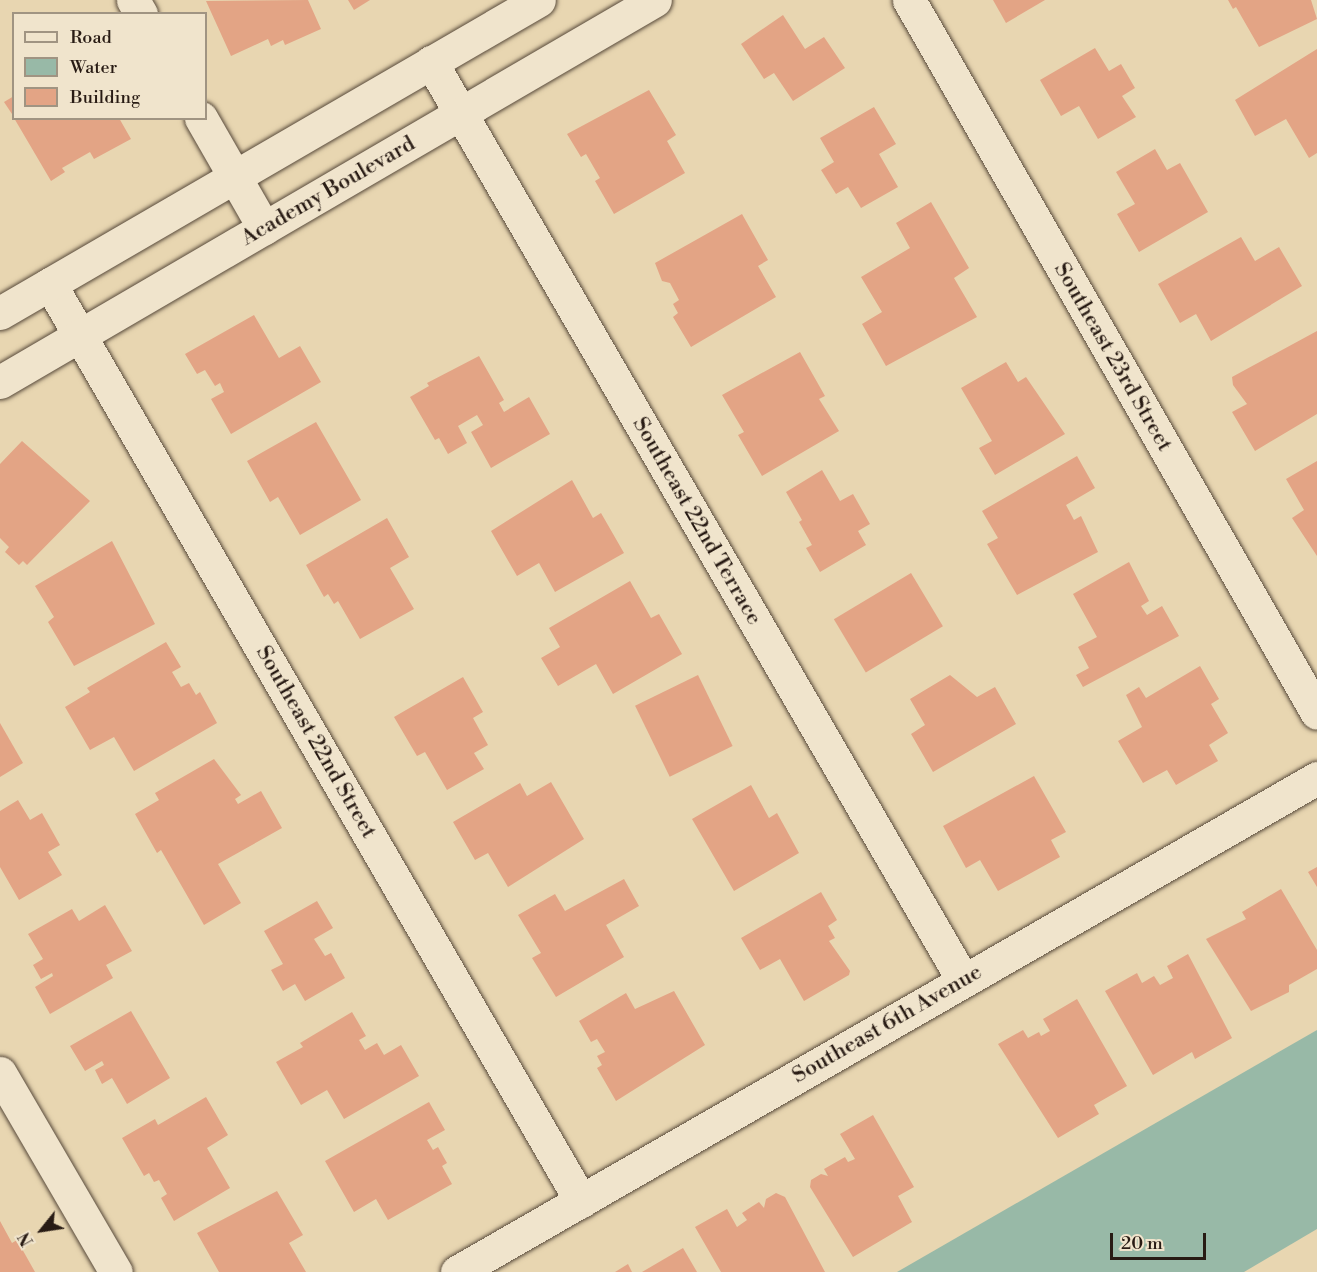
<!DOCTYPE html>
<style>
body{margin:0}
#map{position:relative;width:1317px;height:1272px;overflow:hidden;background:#e8d6b1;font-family:"Libre Bodoni",serif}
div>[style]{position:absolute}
.water>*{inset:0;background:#98b9a7}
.building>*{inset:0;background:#e3a485;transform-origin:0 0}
.roads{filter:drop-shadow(0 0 2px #584a3b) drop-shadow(0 0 2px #584a3b)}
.minor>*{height:33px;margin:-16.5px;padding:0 16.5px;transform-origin:16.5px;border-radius:16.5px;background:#f0e4cc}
span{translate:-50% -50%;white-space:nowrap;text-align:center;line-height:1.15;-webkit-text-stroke:4.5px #f0e4cc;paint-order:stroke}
.street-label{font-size:22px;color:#281b14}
.legend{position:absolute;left:12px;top:12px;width:195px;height:108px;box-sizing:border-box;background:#f0e4cc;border:2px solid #a09482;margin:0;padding:8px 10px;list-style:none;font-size:18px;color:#281b14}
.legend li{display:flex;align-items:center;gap:12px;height:30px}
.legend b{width:30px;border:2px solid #a09482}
.north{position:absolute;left:12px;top:1200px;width:60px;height:60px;-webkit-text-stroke:4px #f0e4cc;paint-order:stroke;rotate:240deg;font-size:16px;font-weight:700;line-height:24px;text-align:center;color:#281b14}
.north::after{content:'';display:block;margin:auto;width:21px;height:27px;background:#281b14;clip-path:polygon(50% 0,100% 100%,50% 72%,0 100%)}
.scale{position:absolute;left:1110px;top:1233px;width:96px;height:27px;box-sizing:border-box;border:3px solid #281b14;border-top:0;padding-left:8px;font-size:18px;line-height:21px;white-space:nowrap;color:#281b14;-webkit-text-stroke:4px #f0e4cc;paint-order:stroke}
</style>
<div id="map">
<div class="water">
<div style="clip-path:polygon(1317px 1030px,1317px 1229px,1244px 1272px,897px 1272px)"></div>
</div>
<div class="building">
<div style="clip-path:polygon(308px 0,321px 29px,285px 45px,283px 40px,271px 46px,268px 39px,231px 56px,206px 1px)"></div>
<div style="clip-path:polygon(348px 0,370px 0,354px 10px)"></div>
<div style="clip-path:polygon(993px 0,1045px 0,1006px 23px)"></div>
<div style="clip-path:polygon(1228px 0,1311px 0,1317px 19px,1259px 47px,1236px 7px,1233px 9px)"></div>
<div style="clip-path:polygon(783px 15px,805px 49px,824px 37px,845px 68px,793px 101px,774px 73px,764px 79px,741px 44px)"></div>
<div style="clip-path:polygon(1095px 48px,1109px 71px,1121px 64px,1135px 88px,1122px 96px,1136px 117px,1098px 139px,1079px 106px,1061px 116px,1040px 80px)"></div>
<div style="clip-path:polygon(1317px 49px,1317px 153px,1309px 158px,1286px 119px,1255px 136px,1235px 100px)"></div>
<div style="clip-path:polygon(649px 90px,676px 135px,667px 141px,685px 173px,614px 214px,595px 181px,600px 178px,586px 154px,581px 157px,567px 134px)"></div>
<div style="clip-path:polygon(14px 96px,14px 117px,4px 102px)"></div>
<div style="clip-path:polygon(874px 107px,896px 144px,879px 154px,898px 187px,861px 208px,848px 187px,836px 194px,821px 170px,834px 162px,820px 138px)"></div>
<div style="clip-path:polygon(14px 118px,119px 118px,131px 139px,94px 159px,90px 152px,62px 168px,65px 172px,51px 181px)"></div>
<div style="clip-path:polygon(1155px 149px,1167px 170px,1180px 163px,1208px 212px,1139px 252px,1117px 214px,1135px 204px,1116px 172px)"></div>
<div style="clip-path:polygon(931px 202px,969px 268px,954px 278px,977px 317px,886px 366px,862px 324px,882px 312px,861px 277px,910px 248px,896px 223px)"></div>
<div style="clip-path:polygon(742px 214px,768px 260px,758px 266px,776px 297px,691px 347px,673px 317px,678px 313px,673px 304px,679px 300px,670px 283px,662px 281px,655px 263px)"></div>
<div style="clip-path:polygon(1241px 237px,1255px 261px,1279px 247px,1302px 286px,1211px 341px,1196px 314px,1180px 323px,1158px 284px)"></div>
<div style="clip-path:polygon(254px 315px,279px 358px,300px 346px,321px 382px,231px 434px,211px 399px,224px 392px,220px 383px,215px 386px,205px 370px,197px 374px,185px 354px)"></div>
<div style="clip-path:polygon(1317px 331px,1317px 414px,1255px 451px,1232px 412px,1247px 404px,1233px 385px,1232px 377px)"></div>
<div style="clip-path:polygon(800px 352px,825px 396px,819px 399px,839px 431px,762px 476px,738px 435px,744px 432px,722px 395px)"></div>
<div style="clip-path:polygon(479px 356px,504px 400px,499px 403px,504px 412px,529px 397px,550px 434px,491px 468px,471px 432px,483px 425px,477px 415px,458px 426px,467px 443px,448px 454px,439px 438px,435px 440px,410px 397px,429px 386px,427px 383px)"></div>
<div style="clip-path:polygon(1006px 362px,1018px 382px,1026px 377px,1065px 434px,995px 475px,979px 448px,992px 441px,961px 388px)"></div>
<div style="clip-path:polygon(316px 422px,361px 500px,300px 535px,278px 497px,270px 502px,247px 461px)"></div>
<div style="clip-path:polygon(22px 441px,90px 501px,27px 565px,23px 561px,19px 565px,5px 552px,9px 547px,0 538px,0 464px)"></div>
<div style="clip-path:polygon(1077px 456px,1095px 488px,1066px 505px,1074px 520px,1081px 516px,1098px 552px,1017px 595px,987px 544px,998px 538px,982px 511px)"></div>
<div style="clip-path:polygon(1317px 461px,1317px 556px,1292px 518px,1304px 510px,1286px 479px)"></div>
<div style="clip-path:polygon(822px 470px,840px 501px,853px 494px,870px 524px,858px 531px,866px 545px,820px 572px,806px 548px,812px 545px,799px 522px,802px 520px,786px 492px)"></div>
<div style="clip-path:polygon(572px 480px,593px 518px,601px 513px,624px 553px,555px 592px,539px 563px,517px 576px,491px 531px)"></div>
<div style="clip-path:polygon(387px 518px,409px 557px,390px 568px,414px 609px,360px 639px,338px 601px,334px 604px,328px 594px,324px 597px,306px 565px)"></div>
<div style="clip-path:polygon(112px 541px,155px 624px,74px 666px,48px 622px,54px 617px,35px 586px)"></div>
<div style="clip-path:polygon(1129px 562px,1149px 601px,1141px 606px,1147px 615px,1162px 606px,1179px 636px,1083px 687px,1076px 675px,1089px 668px,1078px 647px,1097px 637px,1073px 594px)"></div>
<div style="left:911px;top:573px;width:62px;height:90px;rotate:59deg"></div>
<div style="clip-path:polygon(630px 581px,651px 618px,659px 614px,682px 654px,613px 694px,596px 664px,558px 686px,541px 658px,560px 647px,549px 628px)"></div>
<div style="clip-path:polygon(166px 642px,181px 667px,172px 672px,181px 687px,189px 683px,196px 695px,200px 692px,217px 723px,134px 771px,114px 737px,90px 750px,65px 707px,90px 692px,87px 688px)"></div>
<div style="clip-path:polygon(1200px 666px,1219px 699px,1211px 704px,1228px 733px,1209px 745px,1218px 761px,1176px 785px,1167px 770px,1143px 783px,1118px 741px,1142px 727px,1126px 695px,1139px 687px,1146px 698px)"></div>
<div style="left:698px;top:675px;width:79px;height:70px;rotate:64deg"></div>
<div style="clip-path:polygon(950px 675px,977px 697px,995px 687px,1016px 724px,933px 772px,911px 734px,925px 725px,910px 699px)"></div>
<div style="clip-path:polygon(463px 677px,483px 712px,473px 718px,488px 745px,474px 753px,484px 769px,447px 790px,425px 752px,417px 756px,394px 717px)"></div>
<div style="clip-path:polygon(0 723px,23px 763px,0 777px)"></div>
<div style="clip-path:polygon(214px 759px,241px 795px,235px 799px,238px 804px,261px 791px,282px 828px,218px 864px,241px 903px,204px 925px,161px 850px,157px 853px,135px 814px,159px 800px,155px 793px)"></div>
<div style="clip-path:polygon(1034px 776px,1066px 832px,1051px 840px,1060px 857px,998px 891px,980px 860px,966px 868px,943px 826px)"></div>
<div style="clip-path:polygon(551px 782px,584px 839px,508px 887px,488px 853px,475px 860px,453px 822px,520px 783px,527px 796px)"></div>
<div style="clip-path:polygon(751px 785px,769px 818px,777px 813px,799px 853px,734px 891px,692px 819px)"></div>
<div style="clip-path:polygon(18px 800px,30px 820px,42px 813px,60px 845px,48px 852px,62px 875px,19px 900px,0 867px,0 811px)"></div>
<div style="clip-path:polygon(1317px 867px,1317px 887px,1308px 872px)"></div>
<div style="clip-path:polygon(624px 879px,639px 906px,606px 925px,624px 957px,556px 997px,532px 958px,541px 953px,518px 915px,555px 894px,565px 911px)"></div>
<div style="clip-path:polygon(1281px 889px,1317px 950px,1317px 969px,1289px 985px,1289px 992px,1251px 1011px,1206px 939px,1246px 919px,1242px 912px)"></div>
<div style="clip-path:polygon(821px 892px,837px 920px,828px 926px,835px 938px,829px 941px,850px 971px,849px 975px,804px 1001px,780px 959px,760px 970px,741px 938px)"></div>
<div style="clip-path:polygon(317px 901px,333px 928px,314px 939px,325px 956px,331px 953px,345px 978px,305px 1001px,295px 984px,283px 991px,271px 970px,283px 964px,264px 931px)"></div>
<div style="clip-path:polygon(105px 905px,132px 951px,106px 965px,113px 978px,50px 1014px,35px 987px,53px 976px,52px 973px,41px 979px,33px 965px,43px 959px,28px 934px,72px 909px,79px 921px)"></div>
<div style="clip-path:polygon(1188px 954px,1232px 1038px,1195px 1059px,1192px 1052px,1153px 1075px,1105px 991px,1137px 973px,1142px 983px,1154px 976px,1160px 985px,1173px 978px,1167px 966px)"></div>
<div style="clip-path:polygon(674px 991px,705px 1045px,616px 1101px,597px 1068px,602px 1065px,597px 1056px,605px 1052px,597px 1039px,591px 1042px,579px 1021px,626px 993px,635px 1009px)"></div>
<div style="clip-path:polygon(1077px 999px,1127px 1086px,1094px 1105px,1099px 1114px,1058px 1138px,998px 1044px,1023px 1030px,1028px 1038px,1039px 1032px,1041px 1036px,1050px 1031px,1043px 1019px)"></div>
<div style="clip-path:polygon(131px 1011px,170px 1078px,127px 1104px,112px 1078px,102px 1084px,95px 1070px,104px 1065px,102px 1061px,85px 1071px,70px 1046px)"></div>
<div style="clip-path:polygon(352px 1012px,366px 1036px,359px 1040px,365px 1050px,377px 1043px,384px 1055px,401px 1045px,419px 1076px,344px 1119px,327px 1090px,301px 1105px,276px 1062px,303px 1047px,300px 1043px)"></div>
<div style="clip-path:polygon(206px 1097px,228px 1135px,207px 1148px,230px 1188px,174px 1221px,161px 1198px,167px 1194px,159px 1180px,154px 1182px,149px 1173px,144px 1176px,122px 1138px,155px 1119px,158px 1125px)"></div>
<div style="clip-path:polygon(429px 1102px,445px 1130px,427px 1140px,433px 1150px,438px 1147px,447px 1163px,442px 1166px,452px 1184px,388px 1220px,376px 1199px,354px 1212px,325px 1161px)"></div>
<div style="clip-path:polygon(873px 1115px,914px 1187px,898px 1196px,912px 1222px,853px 1257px,810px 1187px,811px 1180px,821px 1174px,828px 1176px,824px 1169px,845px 1157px,848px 1162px,855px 1159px,840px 1134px)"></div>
<div style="clip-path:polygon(277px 1191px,303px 1235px,289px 1243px,306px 1272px,219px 1272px,197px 1233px)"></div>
<div style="clip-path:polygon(776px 1193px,785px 1197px,825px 1272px,721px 1272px,695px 1227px,727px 1209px,737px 1227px,747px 1220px,742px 1213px,759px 1202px,764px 1208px,766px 1199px)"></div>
<div style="clip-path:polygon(0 1221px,12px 1243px,17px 1240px,35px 1272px,0 1272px)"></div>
<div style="clip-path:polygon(683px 1248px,697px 1272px,642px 1272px)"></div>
<div style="clip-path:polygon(628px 1264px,632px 1272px,615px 1272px)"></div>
</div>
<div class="roads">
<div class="minor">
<div style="left:133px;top:0;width:16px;rotate:60deg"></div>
<div style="left:909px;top:0;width:821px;rotate:60.22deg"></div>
<div style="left:431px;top:62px;width:1061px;rotate:59.91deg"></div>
<div style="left:201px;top:118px;width:127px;rotate:60.2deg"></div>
<div style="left:50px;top:284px;width:1060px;rotate:59.93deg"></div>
<div style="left:0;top:313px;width:623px;rotate:-30.14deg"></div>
<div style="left:0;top:382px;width:758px;rotate:-30.25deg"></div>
<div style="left:0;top:1073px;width:230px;rotate:59.8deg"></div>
<div style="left:457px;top:1272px;width:992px;rotate:-29.87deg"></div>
</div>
</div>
<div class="street-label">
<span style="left:328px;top:191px;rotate:-30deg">Academy Boulevard</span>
<span style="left:1113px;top:357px;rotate:60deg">Southeast 23rd Street</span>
<span style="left:697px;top:521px;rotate:60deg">Southeast 22nd Terrace</span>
<span style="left:316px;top:742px;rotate:60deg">Southeast 22nd Street</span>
<span style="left:887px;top:1024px;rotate:-30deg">Southeast 6th Avenue</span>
</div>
<ul class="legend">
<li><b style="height:8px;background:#f0e4cc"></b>Road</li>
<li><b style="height:16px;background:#98b9a7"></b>Water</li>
<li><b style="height:16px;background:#e3a485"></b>Building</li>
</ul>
<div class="north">N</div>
<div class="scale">20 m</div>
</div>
